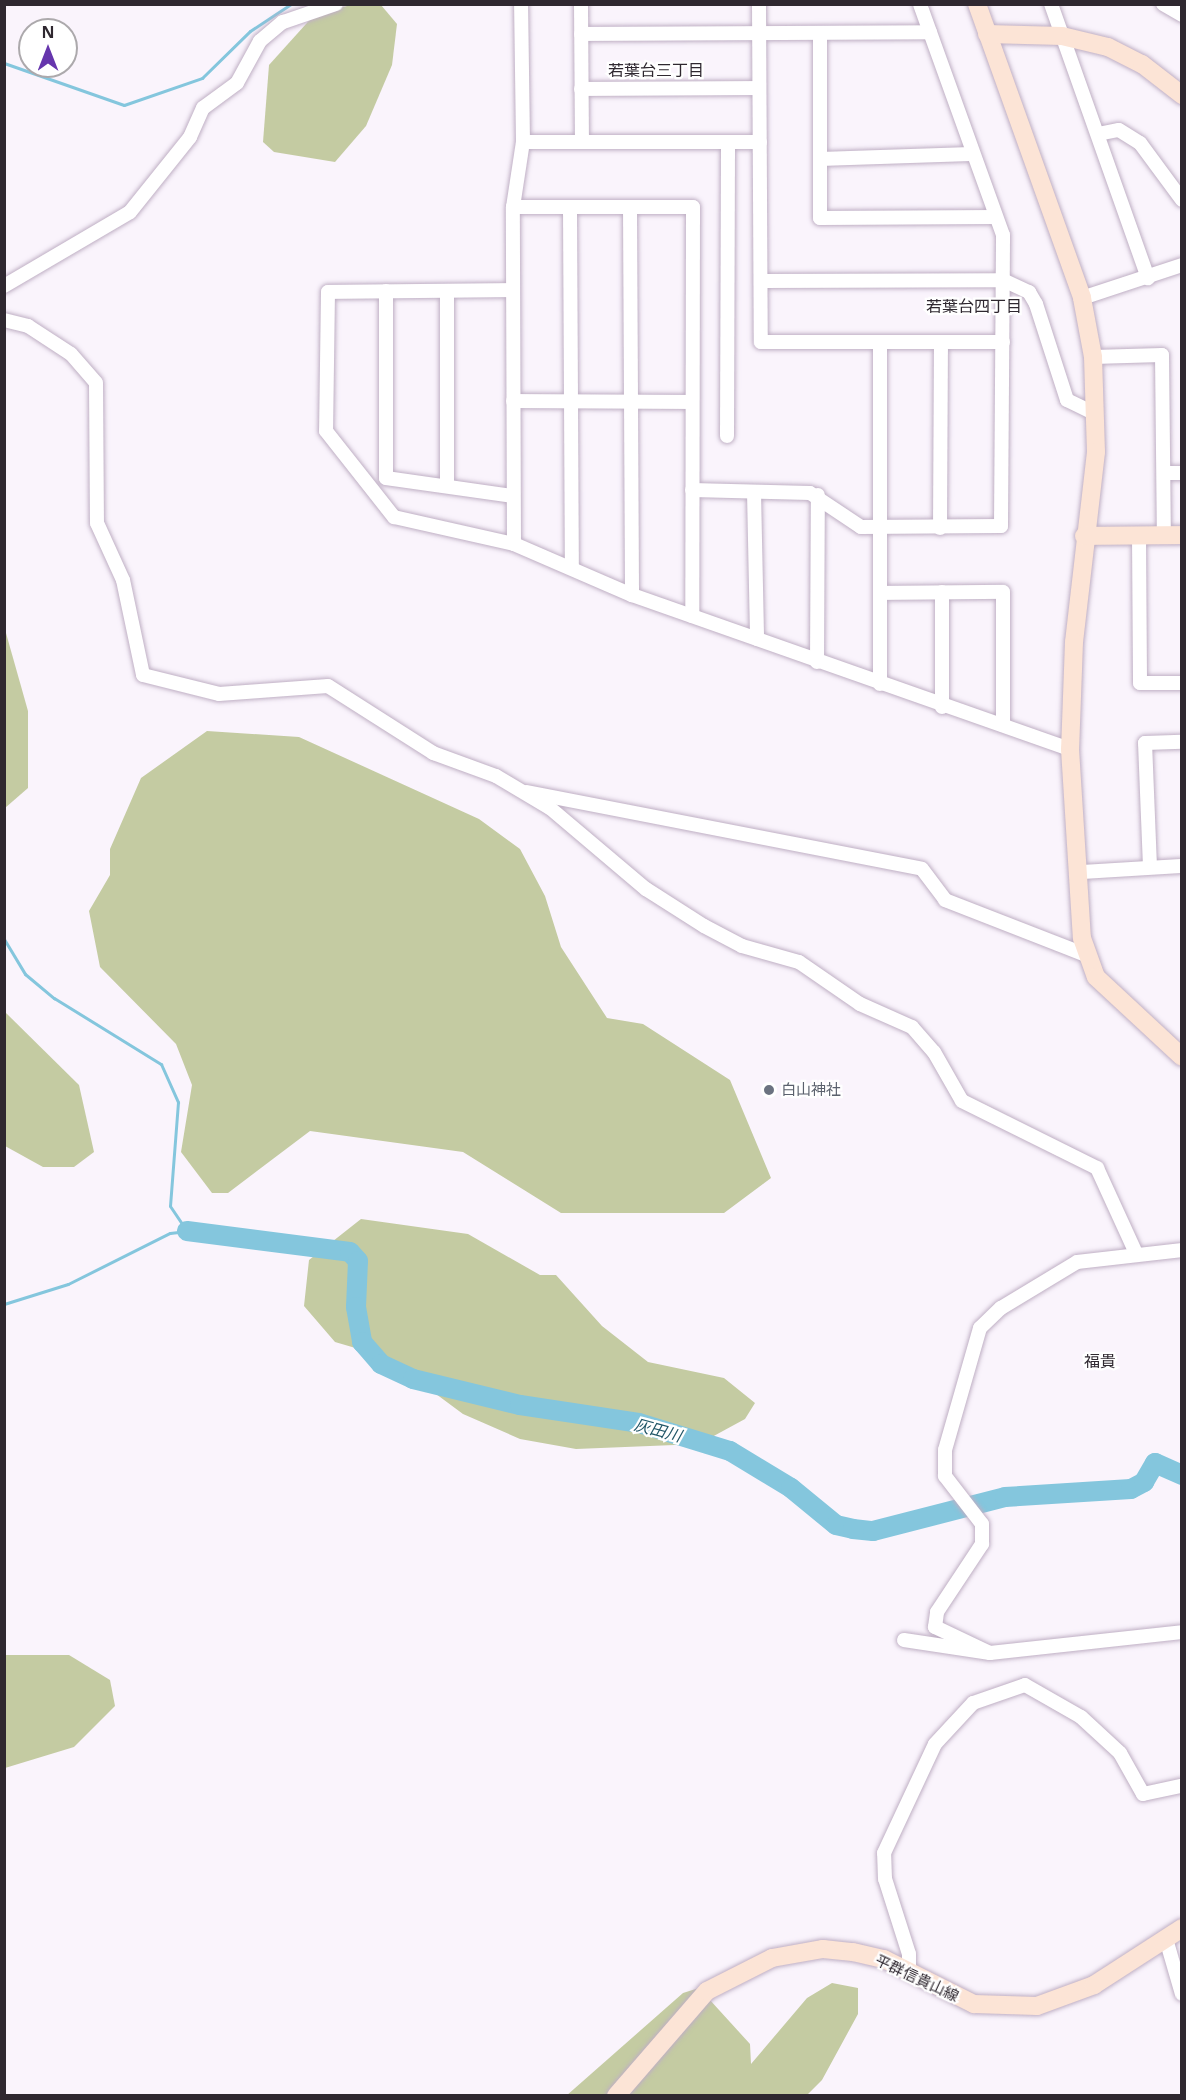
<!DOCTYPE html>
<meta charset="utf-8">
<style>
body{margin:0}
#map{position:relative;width:1186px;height:2100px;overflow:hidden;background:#faf4fc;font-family:"Noto Sans","Noto Sans JP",sans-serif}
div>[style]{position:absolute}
.green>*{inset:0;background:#c4cba2}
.stream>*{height:3px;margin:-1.5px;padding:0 1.5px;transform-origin:1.5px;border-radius:1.5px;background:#84c6dd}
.river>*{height:20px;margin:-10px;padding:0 10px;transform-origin:10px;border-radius:10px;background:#84c6dd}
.roads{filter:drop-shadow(0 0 2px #bfafc4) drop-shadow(0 0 2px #bfafc4)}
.street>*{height:14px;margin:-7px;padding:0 7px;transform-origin:7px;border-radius:7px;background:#fff}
.secondary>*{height:18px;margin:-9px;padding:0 9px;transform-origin:9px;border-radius:9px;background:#fce4d6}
.dots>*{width:16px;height:16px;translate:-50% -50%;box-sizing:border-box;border:3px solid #fff;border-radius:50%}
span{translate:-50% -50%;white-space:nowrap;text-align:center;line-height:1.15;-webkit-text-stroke:4.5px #fff;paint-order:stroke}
.worship-label{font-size:15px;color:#5b616d}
.left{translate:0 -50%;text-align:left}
.street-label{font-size:15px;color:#2f2830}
.neighbourhood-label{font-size:16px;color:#2f2830}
.water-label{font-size:16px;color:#225768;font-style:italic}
.frame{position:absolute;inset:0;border:6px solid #2f2830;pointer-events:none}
.north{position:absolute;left:18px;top:18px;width:60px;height:60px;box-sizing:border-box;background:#fff;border:2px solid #aca9ac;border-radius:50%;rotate:0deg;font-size:16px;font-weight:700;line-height:24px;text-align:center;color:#2f2830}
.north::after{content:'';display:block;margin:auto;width:21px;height:27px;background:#6636ad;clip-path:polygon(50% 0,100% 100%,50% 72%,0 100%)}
</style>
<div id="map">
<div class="green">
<div style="clip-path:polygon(351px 5px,381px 5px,397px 24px,392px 65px,366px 126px,335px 162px,274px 152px,263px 142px,269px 65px,315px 14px)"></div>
<div style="clip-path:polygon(4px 626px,28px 711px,28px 788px,5px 808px)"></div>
<div style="clip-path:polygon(207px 731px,299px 737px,479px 819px,520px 849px,545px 896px,561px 947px,607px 1018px,643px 1024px,730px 1080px,771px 1178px,724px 1213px,561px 1213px,463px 1152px,310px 1131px,228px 1193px,212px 1193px,181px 1152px,192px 1085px,176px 1044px,100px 967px,89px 911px,110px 875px,110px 849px,141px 778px)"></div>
<div style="clip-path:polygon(4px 1011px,79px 1085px,94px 1152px,74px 1167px,43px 1167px,5px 1146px)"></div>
<div style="clip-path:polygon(361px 1219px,468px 1234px,540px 1275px,556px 1275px,602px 1326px,648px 1362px,724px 1378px,755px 1403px,745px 1419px,699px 1444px,576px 1449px,520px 1439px,463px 1414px,386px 1357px,335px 1342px,304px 1306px,309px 1260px)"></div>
<div style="clip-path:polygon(4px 1655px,69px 1655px,110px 1680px,115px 1706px,74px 1747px,5px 1768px)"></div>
<div style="clip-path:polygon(832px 1983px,858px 1988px,858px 2014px,822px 2080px,807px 2095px,566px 2096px,683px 1993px,699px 1988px,750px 2044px,751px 2064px,807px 1998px)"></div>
</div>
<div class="stream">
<div style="left:4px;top:63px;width:127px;rotate:19.3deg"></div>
<div style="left:124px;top:105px;width:83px;rotate:-19.1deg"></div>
<div style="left:202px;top:78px;width:67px;rotate:-44.4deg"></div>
<div style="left:250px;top:31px;width:49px;rotate:-33.4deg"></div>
<div style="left:4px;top:939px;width:41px;rotate:59deg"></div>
<div style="left:25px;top:974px;width:38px;rotate:40deg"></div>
<div style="left:54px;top:998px;width:126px;rotate:31.7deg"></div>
<div style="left:161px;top:1064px;width:42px;rotate:65.9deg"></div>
<div style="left:178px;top:1102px;width:104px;rotate:94.4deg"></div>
<div style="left:170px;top:1206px;width:30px;rotate:56deg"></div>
<div style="left:4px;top:1304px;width:67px;rotate:-17.4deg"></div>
<div style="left:68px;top:1284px;width:114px;rotate:-26.6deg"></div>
<div style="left:170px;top:1233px;width:17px;rotate:-7deg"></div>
</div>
<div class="river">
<div style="left:187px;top:1231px;width:164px;rotate:7.3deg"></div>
<div style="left:350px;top:1252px;width:12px;rotate:48deg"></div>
<div style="left:358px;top:1261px;width:46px;rotate:92.5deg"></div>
<div style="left:356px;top:1307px;width:36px;rotate:80deg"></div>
<div style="left:362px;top:1342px;width:29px;rotate:49deg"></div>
<div style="left:381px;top:1364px;width:35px;rotate:25deg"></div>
<div style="left:413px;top:1379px;width:110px;rotate:13.7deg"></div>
<div style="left:520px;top:1405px;width:120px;rotate:8.6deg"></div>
<div style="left:639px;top:1423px;width:95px;rotate:17.1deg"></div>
<div style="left:730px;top:1451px;width:71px;rotate:31.2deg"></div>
<div style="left:791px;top:1488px;width:58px;rotate:39.4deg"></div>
<div style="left:836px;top:1525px;width:17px;rotate:13deg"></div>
<div style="left:853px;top:1529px;width:20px;rotate:6deg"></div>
<div style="left:873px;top:1531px;width:136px;rotate:-14.4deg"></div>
<div style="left:1005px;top:1497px;width:126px;rotate:-3.6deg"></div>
<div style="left:1131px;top:1489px;width:15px;rotate:-28deg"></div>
<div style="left:1144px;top:1482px;width:22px;rotate:-60deg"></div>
<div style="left:1155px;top:1463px;width:30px;rotate:24deg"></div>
</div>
<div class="roads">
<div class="street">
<div style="left:581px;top:4px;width:138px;rotate:89.6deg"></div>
<div style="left:759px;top:4px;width:338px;rotate:89.7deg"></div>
<div style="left:761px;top:342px;width:242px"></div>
<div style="left:1051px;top:4px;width:291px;rotate:70.5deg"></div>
<div style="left:1163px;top:4px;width:22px;rotate:30deg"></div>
<div style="left:820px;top:33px;width:185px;rotate:90deg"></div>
<div style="left:820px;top:218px;width:176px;rotate:-0.3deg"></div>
<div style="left:581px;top:34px;width:349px;rotate:-0.3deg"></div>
<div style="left:581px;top:89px;width:178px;rotate:-0.3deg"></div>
<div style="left:1098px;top:134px;width:21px;rotate:-11deg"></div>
<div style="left:1119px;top:130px;width:25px;rotate:32deg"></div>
<div style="left:1140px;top:143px;width:71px;rotate:53.6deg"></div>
<div style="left:523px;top:142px;width:237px"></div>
<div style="left:820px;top:159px;width:151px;rotate:-1.9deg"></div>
<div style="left:513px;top:207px;width:180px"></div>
<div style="left:693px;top:207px;width:409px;rotate:90.1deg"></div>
<div style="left:630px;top:208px;width:387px;rotate:89.7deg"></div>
<div style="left:570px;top:209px;width:358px;rotate:89.7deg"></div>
<div style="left:762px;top:281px;width:241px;rotate:-0.2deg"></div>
<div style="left:1003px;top:280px;width:29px;rotate:25deg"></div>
<div style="left:1029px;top:292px;width:14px;rotate:60deg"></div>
<div style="left:1036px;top:304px;width:101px;rotate:72.1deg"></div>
<div style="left:1067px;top:400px;width:32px;rotate:26deg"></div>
<div style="left:4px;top:286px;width:146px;rotate:-30.4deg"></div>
<div style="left:130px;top:212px;width:96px;rotate:-51.3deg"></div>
<div style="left:190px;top:137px;width:32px;rotate:-66deg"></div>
<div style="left:203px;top:108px;width:42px;rotate:-36.3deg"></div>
<div style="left:237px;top:83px;width:48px;rotate:-61.3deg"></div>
<div style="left:260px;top:41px;width:30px;rotate:-40deg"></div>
<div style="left:283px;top:22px;width:56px;rotate:-18.8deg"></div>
<div style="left:512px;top:290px;width:184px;rotate:179.4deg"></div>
<div style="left:328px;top:292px;width:139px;rotate:90.8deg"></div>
<div style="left:326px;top:431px;width:110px;rotate:51.7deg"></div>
<div style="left:394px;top:517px;width:123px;rotate:12.7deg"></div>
<div style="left:514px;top:544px;width:129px;rotate:23.4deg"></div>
<div style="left:632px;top:595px;width:464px;rotate:19.4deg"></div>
<div style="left:386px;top:291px;width:187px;rotate:90deg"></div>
<div style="left:386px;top:478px;width:127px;rotate:8.1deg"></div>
<div style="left:1082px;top:298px;width:105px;rotate:-18.3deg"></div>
<div style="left:4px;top:320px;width:25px;rotate:14deg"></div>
<div style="left:28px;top:326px;width:51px;rotate:33.1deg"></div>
<div style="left:71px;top:354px;width:38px;rotate:49deg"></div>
<div style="left:96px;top:383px;width:140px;rotate:89.6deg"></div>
<div style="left:97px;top:523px;width:63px;rotate:65.5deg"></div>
<div style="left:123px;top:580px;width:97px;rotate:78.1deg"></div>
<div style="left:143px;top:675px;width:78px;rotate:14deg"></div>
<div style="left:219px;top:694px;width:109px;rotate:-4.2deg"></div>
<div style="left:328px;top:686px;width:125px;rotate:32.5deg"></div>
<div style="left:433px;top:753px;width:67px;rotate:20.1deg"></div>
<div style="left:496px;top:776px;width:63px;rotate:30.7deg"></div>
<div style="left:550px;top:808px;width:126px;rotate:40.2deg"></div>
<div style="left:646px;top:889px;width:69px;rotate:32.5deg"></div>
<div style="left:704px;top:926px;width:43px;rotate:27.8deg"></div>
<div style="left:742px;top:946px;width:59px;rotate:15.7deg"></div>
<div style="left:799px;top:962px;width:74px;rotate:34.5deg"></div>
<div style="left:860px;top:1004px;width:57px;rotate:23.9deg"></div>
<div style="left:912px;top:1027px;width:33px;rotate:49deg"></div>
<div style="left:934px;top:1052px;width:56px;rotate:60.3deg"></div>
<div style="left:962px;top:1101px;width:151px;rotate:26.4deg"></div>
<div style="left:1097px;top:1168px;width:94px;rotate:65.4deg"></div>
<div style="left:880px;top:344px;width:340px;rotate:90deg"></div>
<div style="left:1093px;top:357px;width:69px;rotate:-1.7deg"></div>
<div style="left:1162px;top:355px;width:181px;rotate:89.4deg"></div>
<div style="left:513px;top:401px;width:177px;rotate:0.3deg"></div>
<div style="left:727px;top:436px;width:293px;rotate:-89.8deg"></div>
<div style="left:1165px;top:473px;width:17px"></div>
<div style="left:447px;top:486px;width:195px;rotate:-90deg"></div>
<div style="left:692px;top:490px;width:118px;rotate:1.5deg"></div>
<div style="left:810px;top:493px;width:61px;rotate:33.7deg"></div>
<div style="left:861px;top:527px;width:140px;rotate:-0.4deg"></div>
<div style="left:1001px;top:526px;width:291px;rotate:-89.6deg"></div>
<div style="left:1003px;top:235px;width:245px;rotate:-109.8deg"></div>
<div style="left:754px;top:492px;width:147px;rotate:88.8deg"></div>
<div style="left:940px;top:528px;width:186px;rotate:-89.7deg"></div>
<div style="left:1139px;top:536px;width:147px;rotate:89.6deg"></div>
<div style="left:1140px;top:683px;width:42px"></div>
<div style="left:514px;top:544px;width:337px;rotate:-90.2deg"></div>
<div style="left:513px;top:207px;width:66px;rotate:-81.3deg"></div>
<div style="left:523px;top:142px;width:138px;rotate:-90.8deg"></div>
<div style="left:880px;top:593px;width:123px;rotate:-0.5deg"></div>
<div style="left:1003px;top:592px;width:133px;rotate:90deg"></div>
<div style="left:817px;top:662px;width:167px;rotate:-89.7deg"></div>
<div style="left:942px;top:707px;width:115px;rotate:-90deg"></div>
<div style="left:527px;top:792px;width:402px;rotate:11deg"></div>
<div style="left:922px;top:869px;width:39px;rotate:53deg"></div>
<div style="left:945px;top:900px;width:151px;rotate:21.3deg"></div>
<div style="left:1150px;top:867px;width:124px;rotate:-92.3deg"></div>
<div style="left:1145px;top:743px;width:37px;rotate:-2deg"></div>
<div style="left:1081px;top:872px;width:101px;rotate:-3.4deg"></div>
<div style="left:904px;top:1640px;width:87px;rotate:8.6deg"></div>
<div style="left:990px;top:1653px;width:193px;rotate:-6.2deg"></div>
<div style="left:990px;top:1653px;width:61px;rotate:-154.7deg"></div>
<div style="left:935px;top:1627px;width:15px;rotate:-82deg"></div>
<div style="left:937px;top:1612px;width:82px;rotate:-56.5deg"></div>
<div style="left:982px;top:1544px;width:20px;rotate:-90deg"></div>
<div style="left:982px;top:1524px;width:61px;rotate:-127.6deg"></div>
<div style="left:945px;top:1476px;width:26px;rotate:-90deg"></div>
<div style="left:945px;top:1450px;width:127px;rotate:-74deg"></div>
<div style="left:980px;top:1328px;width:29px;rotate:-44deg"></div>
<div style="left:1001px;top:1308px;width:89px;rotate:-31.2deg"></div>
<div style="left:1077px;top:1262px;width:106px;rotate:-6.5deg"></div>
<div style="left:1166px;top:1939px;width:57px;rotate:73.8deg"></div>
<div style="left:909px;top:1971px;width:17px;rotate:-90deg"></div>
<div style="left:909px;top:1954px;width:79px;rotate:-107.7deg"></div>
<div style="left:885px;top:1879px;width:26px;rotate:-92deg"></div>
<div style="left:884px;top:1853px;width:120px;rotate:-64.9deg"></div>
<div style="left:935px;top:1744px;width:56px;rotate:-47.2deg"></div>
<div style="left:973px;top:1703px;width:55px;rotate:-19.1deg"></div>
<div style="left:1025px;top:1685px;width:64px;rotate:29.7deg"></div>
<div style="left:1081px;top:1717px;width:53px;rotate:42.7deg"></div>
<div style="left:1120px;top:1753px;width:47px;rotate:60.7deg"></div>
<div style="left:1143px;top:1794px;width:40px;rotate:-12deg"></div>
</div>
<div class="secondary">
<div style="left:977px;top:4px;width:312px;rotate:70.3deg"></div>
<div style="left:1082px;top:298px;width:60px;rotate:79.4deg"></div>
<div style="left:1093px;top:357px;width:95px;rotate:88.2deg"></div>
<div style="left:1096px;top:452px;width:191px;rotate:96.6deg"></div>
<div style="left:1074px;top:642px;width:107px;rotate:92.1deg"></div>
<div style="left:1070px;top:749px;width:189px;rotate:86.4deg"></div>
<div style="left:1082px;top:938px;width:41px;rotate:70.3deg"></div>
<div style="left:1096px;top:977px;width:117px;rotate:42.9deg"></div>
<div style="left:987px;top:34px;width:75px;rotate:1.5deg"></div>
<div style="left:1062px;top:36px;width:47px;rotate:13.4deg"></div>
<div style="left:1108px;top:47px;width:38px;rotate:27deg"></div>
<div style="left:1142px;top:64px;width:51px;rotate:37.8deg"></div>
<div style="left:1084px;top:536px;width:98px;rotate:-0.6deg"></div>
<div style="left:616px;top:2096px;width:139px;rotate:-49.1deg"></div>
<div style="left:707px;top:1991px;width:73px;rotate:-26.9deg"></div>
<div style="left:772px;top:1958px;width:52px;rotate:-10deg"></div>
<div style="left:823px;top:1949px;width:30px;rotate:6deg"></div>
<div style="left:853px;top:1952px;width:32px;rotate:13deg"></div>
<div style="left:884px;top:1959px;width:101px;rotate:26.6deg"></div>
<div style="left:974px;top:2004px;width:63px;rotate:1.8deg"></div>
<div style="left:1037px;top:2006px;width:61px;rotate:-20.2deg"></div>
<div style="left:1094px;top:1985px;width:105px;rotate:-32.9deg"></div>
</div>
</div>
<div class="dots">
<div style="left:769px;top:1090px;background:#6b7280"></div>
</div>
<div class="worship-label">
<span class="left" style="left:781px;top:1090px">白山神社</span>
</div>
<div class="street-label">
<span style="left:917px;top:1978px;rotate:25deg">平群信貴山線</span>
</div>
<div class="neighbourhood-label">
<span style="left:656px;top:70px">若葉台三丁目</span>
<span style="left:974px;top:306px">若葉台四丁目</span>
<span style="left:1100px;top:1361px">福貴</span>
</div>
<div class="water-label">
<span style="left:658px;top:1430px;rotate:15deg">灰田川</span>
</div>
<div class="frame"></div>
<div class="north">N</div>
</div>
